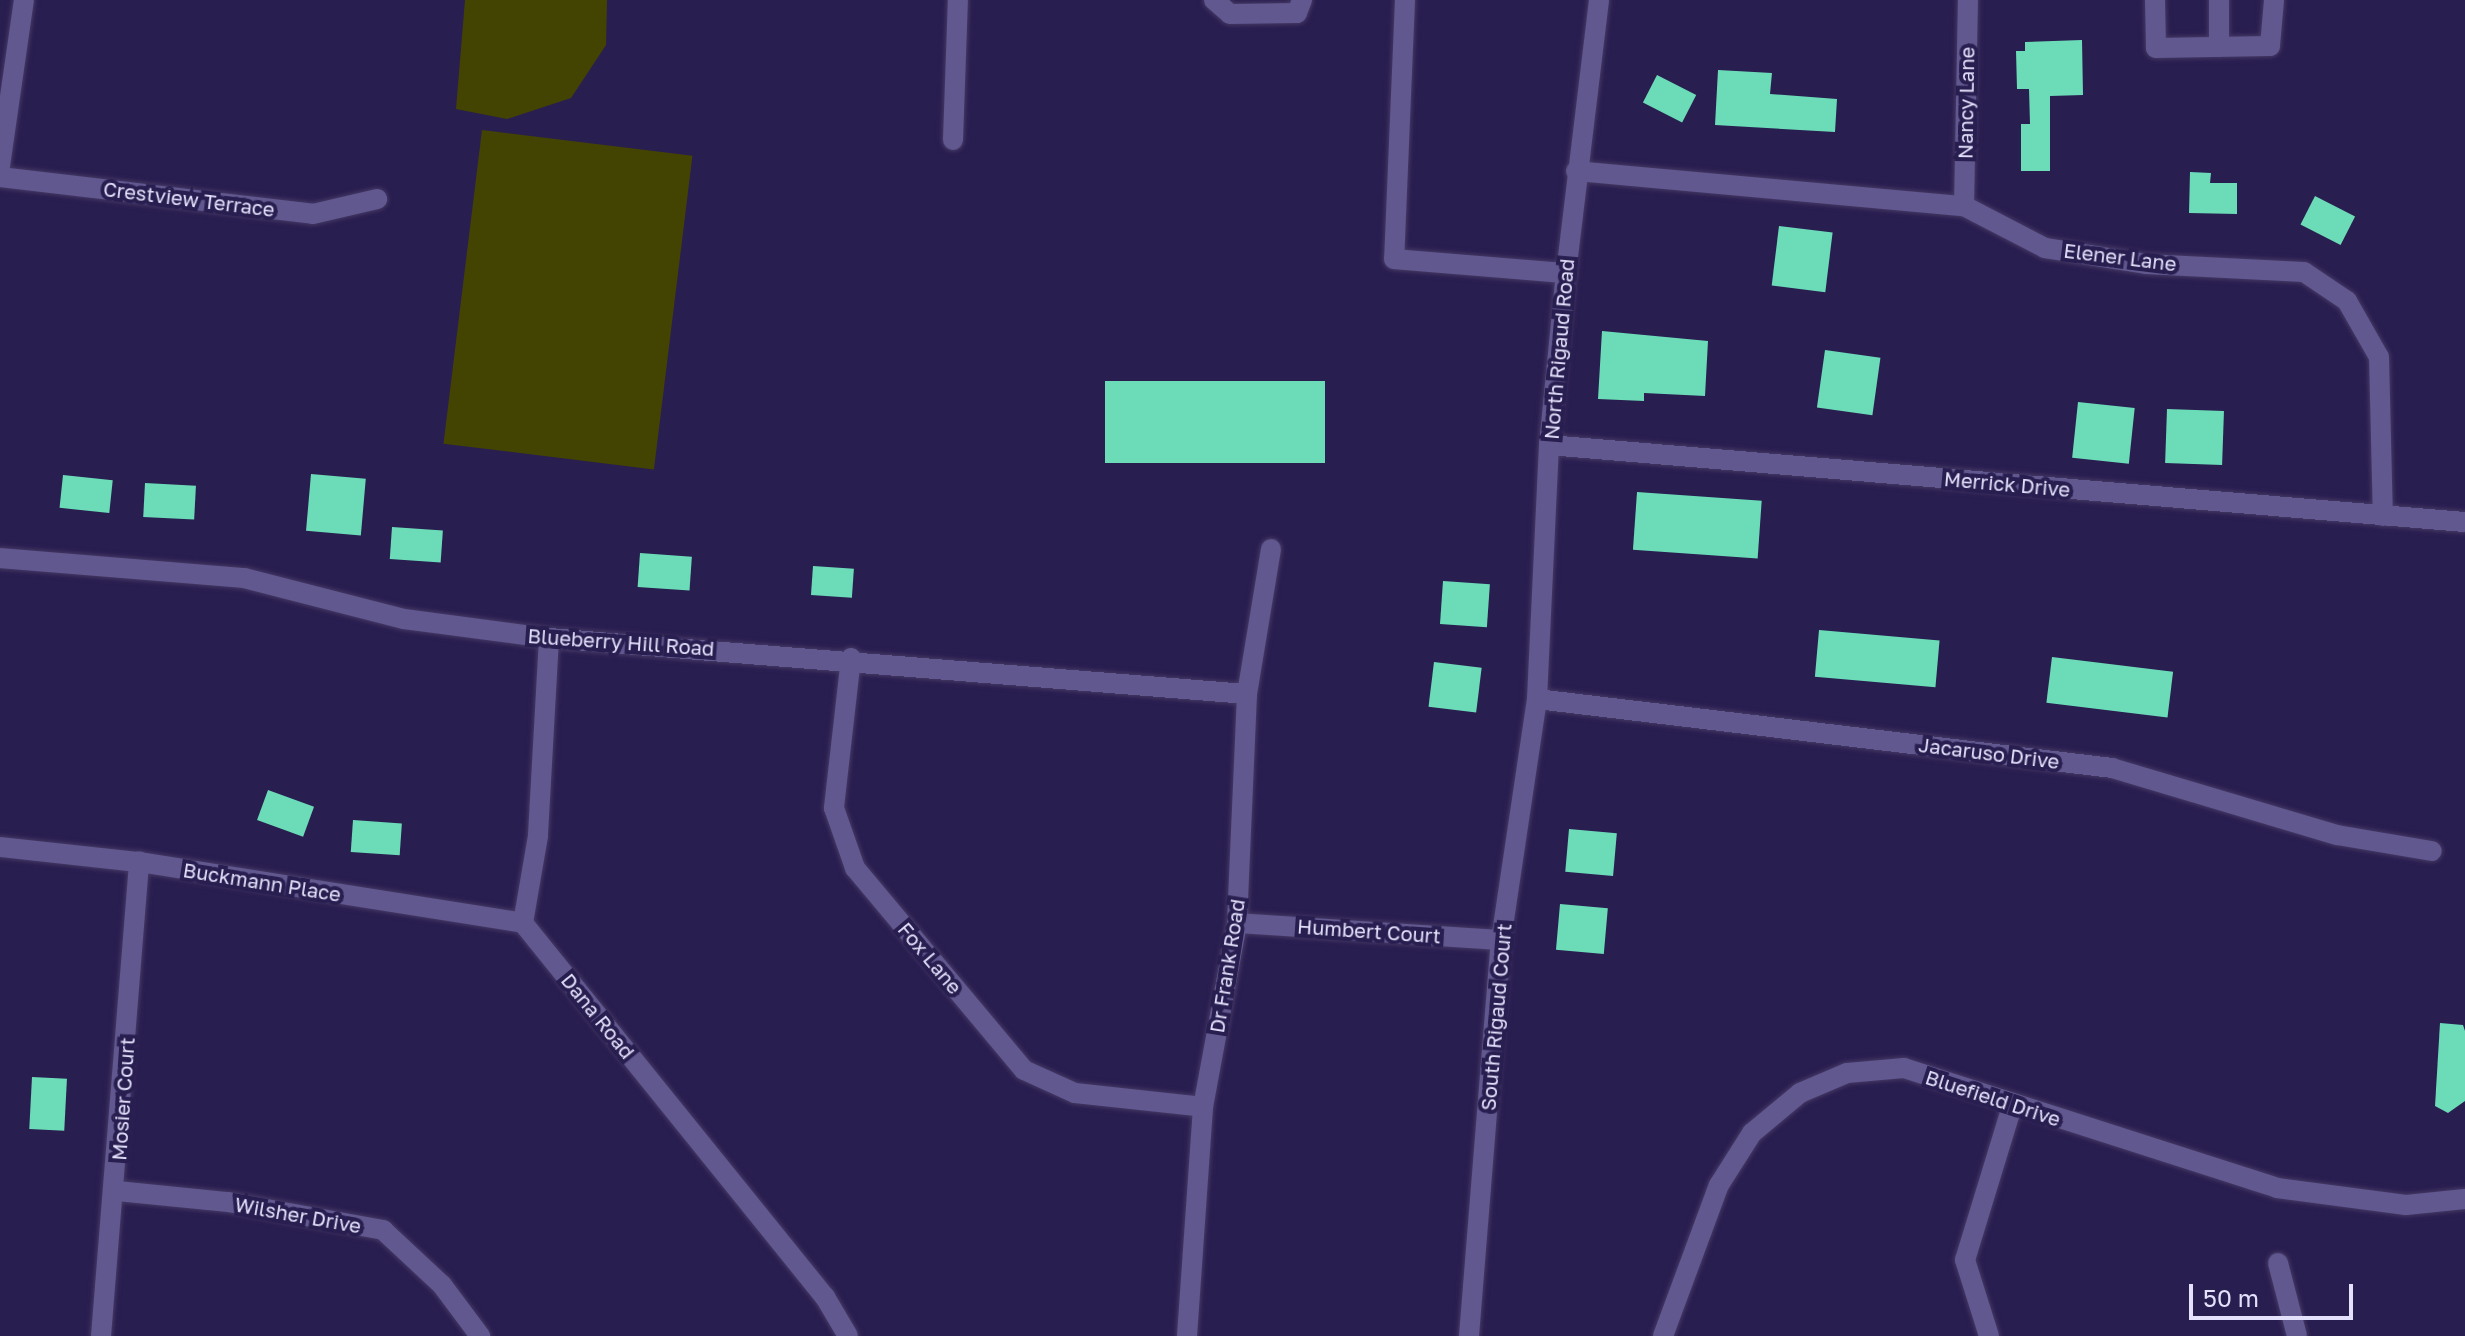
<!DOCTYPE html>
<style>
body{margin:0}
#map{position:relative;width:2465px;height:1336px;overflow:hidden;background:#291e50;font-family:"Golos Text",sans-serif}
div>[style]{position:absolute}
.green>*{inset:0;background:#444402;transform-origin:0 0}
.building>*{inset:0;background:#6cdcb8;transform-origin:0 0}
.roads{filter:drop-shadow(0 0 2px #453964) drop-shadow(0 0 2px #453964)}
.minor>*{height:20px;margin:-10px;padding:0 10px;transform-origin:10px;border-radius:10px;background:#61588f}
span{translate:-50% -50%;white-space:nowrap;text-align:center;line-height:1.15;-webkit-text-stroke:8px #291e50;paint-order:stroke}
.street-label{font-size:20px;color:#e3e1fb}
.scale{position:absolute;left:2189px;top:1284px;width:164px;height:36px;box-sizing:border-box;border:4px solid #e3e1fb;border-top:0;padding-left:10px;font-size:24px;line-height:28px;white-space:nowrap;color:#e3e1fb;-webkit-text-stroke:6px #291e50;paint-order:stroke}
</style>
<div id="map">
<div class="green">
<div style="clip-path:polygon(465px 0,607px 0,606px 45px,571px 98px,507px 119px,456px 109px)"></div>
<div style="left:482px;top:130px;width:212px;height:316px;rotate:7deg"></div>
</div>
<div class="building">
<div style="clip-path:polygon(2082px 40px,2083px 95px,2050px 96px,2050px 171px,2021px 171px,2021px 124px,2030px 124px,2029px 89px,2017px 89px,2016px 51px,2025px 51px,2025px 42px)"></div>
<div style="clip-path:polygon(1718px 70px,1772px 73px,1770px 94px,1837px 99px,1835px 132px,1715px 125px)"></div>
<div style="left:1657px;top:75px;width:44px;height:31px;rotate:27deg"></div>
<div style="clip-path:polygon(2190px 172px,2211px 173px,2210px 183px,2237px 183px,2237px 214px,2189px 213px)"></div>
<div style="left:2315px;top:196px;width:45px;height:32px;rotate:27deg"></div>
<div style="left:1779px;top:226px;width:54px;height:60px;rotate:7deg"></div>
<div style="clip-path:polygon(1602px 331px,1708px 341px,1705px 396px,1644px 393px,1644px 401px,1598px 399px)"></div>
<div style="left:1825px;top:350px;width:56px;height:58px;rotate:8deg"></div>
<div style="left:1105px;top:381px;width:220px;height:82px"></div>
<div style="left:2078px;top:402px;width:57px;height:56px;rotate:6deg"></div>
<div style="left:2167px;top:409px;width:57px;height:54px;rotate:2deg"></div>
<div style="left:311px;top:474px;width:55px;height:57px;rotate:5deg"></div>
<div style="left:63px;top:475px;width:50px;height:33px;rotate:6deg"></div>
<div style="left:145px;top:483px;width:51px;height:34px;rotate:3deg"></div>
<div style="left:1637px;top:492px;width:125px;height:58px;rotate:4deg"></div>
<div style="left:392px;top:527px;width:51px;height:32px;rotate:4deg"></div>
<div style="left:640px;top:553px;width:52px;height:34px;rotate:4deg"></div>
<div style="left:813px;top:566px;width:41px;height:29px;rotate:4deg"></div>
<div style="left:1443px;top:581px;width:47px;height:43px;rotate:4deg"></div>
<div style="left:1819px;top:630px;width:121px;height:47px;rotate:5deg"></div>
<div style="left:2052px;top:657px;width:122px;height:46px;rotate:7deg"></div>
<div style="left:1434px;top:662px;width:48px;height:45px;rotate:7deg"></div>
<div style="left:268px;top:790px;width:49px;height:32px;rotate:20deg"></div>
<div style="left:353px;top:820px;width:49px;height:32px;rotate:4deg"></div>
<div style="left:1569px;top:829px;width:48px;height:43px;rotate:5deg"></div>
<div style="left:1560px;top:904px;width:48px;height:46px;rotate:5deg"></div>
<div style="clip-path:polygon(2440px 1023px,2463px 1025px,2465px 1031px,2465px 1101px,2448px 1113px,2435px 1106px)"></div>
<div style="left:32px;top:1077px;width:35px;height:52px;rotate:3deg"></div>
</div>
<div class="roads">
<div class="minor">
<div style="left:1214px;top:0;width:21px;rotate:41deg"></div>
<div style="left:1230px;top:14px;width:67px;rotate:-0.9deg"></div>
<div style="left:1297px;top:13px;width:14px;rotate:-69deg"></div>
<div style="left:1405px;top:0;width:259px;rotate:92.4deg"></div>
<div style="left:1394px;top:259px;width:173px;rotate:4.7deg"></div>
<div style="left:2155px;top:0;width:48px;rotate:88.8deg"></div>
<div style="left:2156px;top:48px;width:114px;rotate:-1deg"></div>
<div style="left:2270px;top:46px;width:46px;rotate:-85deg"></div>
<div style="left:2219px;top:0;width:47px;rotate:90deg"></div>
<div style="left:953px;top:140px;width:140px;rotate:-88deg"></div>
<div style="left:0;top:166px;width:168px;rotate:-81.8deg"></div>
<div style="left:1576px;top:171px;width:390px;rotate:5.2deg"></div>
<div style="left:1964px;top:206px;width:91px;rotate:27.4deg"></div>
<div style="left:2045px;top:248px;width:102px;rotate:9deg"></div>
<div style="left:2146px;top:264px;width:158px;rotate:2.9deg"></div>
<div style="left:2304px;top:272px;width:52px;rotate:34deg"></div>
<div style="left:2347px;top:301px;width:64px;rotate:60.3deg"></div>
<div style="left:2379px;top:357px;width:159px;rotate:88.6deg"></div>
<div style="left:0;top:177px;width:315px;rotate:6.7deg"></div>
<div style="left:313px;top:214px;width:66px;rotate:-13.2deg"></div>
<div style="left:1964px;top:206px;width:206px;rotate:-88.9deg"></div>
<div style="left:1549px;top:445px;width:919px;rotate:4.81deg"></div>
<div style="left:0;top:558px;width:245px;rotate:4.7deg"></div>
<div style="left:244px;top:578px;width:165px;rotate:14.4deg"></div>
<div style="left:404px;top:619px;width:146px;rotate:7.5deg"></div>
<div style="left:549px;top:638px;width:700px;rotate:4.59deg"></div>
<div style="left:549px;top:638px;width:198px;rotate:93.2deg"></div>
<div style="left:538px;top:836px;width:88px;rotate:99.8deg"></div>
<div style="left:523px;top:923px;width:481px;rotate:51.1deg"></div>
<div style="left:825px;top:1297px;width:45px;rotate:59.5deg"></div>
<div style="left:851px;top:658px;width:151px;rotate:96.5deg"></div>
<div style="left:834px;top:808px;width:64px;rotate:70.7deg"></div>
<div style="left:855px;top:868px;width:263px;rotate:50.1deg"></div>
<div style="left:1024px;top:1070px;width:56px;rotate:24.3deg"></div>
<div style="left:1075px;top:1093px;width:129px;rotate:6.2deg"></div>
<div style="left:1537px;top:699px;width:579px;rotate:6.84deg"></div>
<div style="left:2112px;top:768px;width:235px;rotate:16.6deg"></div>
<div style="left:2337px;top:835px;width:96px;rotate:9.6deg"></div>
<div style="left:0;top:847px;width:140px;rotate:6.2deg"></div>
<div style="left:139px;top:862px;width:389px;rotate:9deg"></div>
<div style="left:1237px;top:923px;width:265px;rotate:3.7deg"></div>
<div style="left:117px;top:1191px;width:112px;rotate:5.7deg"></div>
<div style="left:228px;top:1202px;width:158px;rotate:10.2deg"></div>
<div style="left:383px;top:1230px;width:81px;rotate:43deg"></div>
<div style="left:442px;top:1285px;width:64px;rotate:53.3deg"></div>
<div style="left:2278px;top:1263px;width:75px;rotate:75.4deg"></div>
<div style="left:101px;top:1336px;width:476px;rotate:-85.4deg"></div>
<div style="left:1187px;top:1336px;width:230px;rotate:-86deg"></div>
<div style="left:1203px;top:1107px;width:187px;rotate:-79.5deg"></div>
<div style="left:1237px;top:923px;width:229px;rotate:-87.5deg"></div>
<div style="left:1247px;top:694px;width:147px;rotate:-80.6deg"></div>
<div style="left:1469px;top:1336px;width:397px;rotate:-85.4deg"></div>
<div style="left:1501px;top:940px;width:244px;rotate:-81.5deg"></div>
<div style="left:1537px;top:699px;width:254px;rotate:-87.3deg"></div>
<div style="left:1549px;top:445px;width:173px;rotate:-84.4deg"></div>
<div style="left:1566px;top:273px;width:275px;rotate:-83.1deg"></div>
<div style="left:1663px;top:1336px;width:161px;rotate:-69.7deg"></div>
<div style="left:1719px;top:1185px;width:62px;rotate:-57.6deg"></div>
<div style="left:1752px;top:1133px;width:62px;rotate:-39.8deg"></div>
<div style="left:1800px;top:1093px;width:51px;rotate:-23.1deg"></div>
<div style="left:1847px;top:1073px;width:57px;rotate:-5deg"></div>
<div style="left:1904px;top:1068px;width:392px;rotate:17.8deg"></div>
<div style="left:2277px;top:1188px;width:130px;rotate:7.5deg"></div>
<div style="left:2406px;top:1205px;width:59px;rotate:-5.8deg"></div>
<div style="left:1989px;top:1336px;width:80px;rotate:-107.5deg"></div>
<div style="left:1965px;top:1260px;width:161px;rotate:-73deg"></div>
</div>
</div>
<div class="street-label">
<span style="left:1966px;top:103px;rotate:-89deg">Nancy Lane</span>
<span style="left:189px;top:199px;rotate:7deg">Crestview Terrace</span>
<span style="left:2120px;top:257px;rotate:7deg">Elener Lane</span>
<span style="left:1559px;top:349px;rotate:-85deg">North Rigaud Road</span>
<span style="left:2007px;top:484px;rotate:5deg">Merrick Drive</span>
<span style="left:621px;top:642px;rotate:4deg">Blueberry Hill Road</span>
<span style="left:1989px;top:753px;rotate:7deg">Jacaruso Drive</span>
<span style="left:262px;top:882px;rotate:9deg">Buckmann Place</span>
<span style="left:1369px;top:931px;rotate:4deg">Humbert Court</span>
<span style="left:930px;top:958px;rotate:50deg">Fox Lane</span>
<span style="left:1227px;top:966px;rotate:-81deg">Dr Frank Road</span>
<span style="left:598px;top:1016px;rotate:51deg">Dana Road</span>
<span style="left:1496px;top:1017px;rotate:-85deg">South Rigaud Court</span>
<span style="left:1993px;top:1098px;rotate:18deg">Bluefield Drive</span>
<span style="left:123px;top:1099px;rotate:-86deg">Mosier Court</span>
<span style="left:298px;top:1215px;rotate:10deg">Wilsher Drive</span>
</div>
<div class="scale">50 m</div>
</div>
